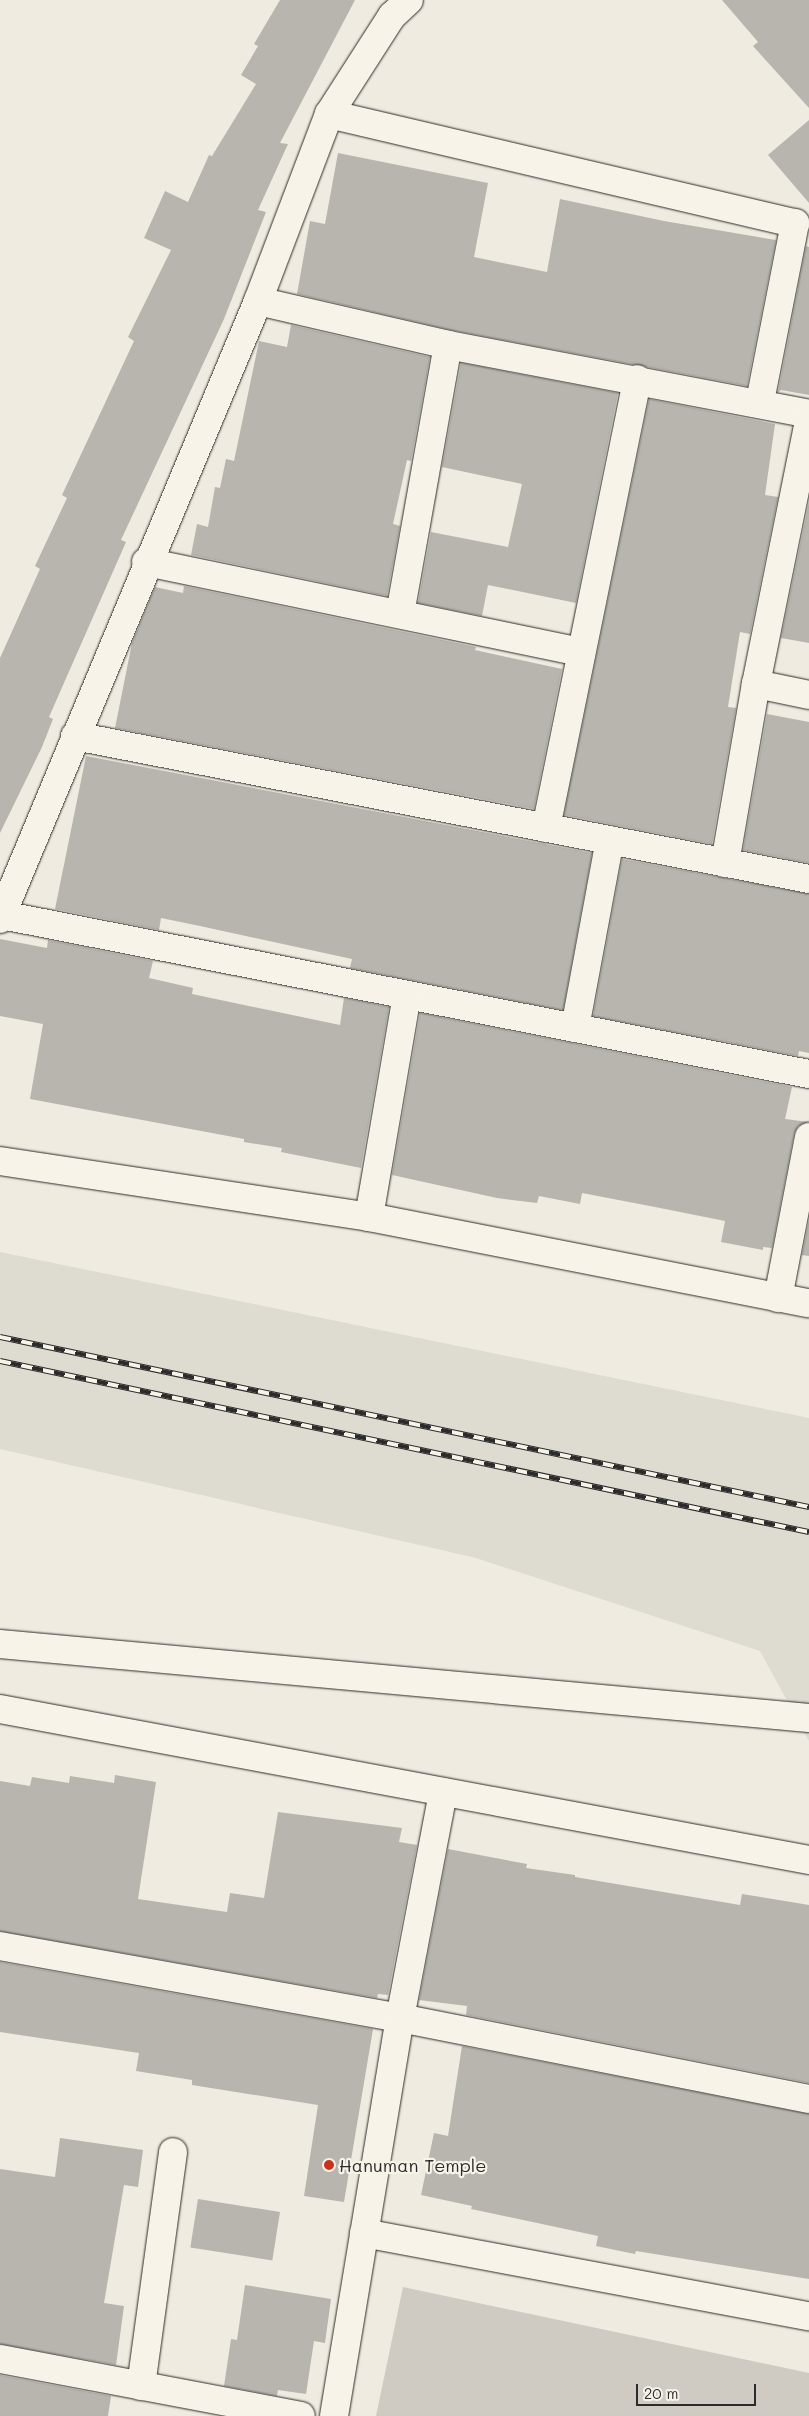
<!DOCTYPE html>
<style>
body{margin:0}
#map{position:relative;width:809px;height:2416px;overflow:hidden;background:#efebe0;font-family:Mali,sans-serif}
div>[style]{position:absolute}
.built>*{inset:0;background:#dedbd1}
.green>*{inset:0;background:#cfcbc2}
.building>*{inset:0;background:#b8b5ae;transform-origin:0 0}
.roads{filter:drop-shadow(0 0 1px #2b2b2b) drop-shadow(0 0 1px #2b2b2b)}
.street>*{height:28px;margin:-14px;padding:0 14px;transform-origin:14px;border-radius:14px;background:#f7f3e8}
.secondary>*{height:28px;margin:-14px;padding:0 14px;transform-origin:14px;border-radius:14px;background:#f7f3e8}
.rail>*{height:5.5px;margin-top:-2.75px;transform-origin:0;background:repeating-linear-gradient(90deg,#f7f3e8 0 11px,#2b2b2b 0 22px);box-sizing:border-box;border-block:1px solid #2b2b2b}
.dots>*{width:14px;height:14px;translate:-50% -50%;box-sizing:border-box;border:2px solid #f7f3e8;border-radius:50%}
span{translate:-50% -50%;white-space:nowrap;text-align:center;line-height:1.15;-webkit-text-stroke:4.5px #f7f3e8;paint-order:stroke}
.poi-label{font-size:18px;color:#2b2b2b}
.left{translate:0 -50%;text-align:left}
.scale{position:absolute;left:636px;top:2384px;width:120px;height:22px;box-sizing:border-box;border:2px solid #2b2b2b;border-top:0;padding-left:6px;font-size:15px;line-height:18px;white-space:nowrap;color:#2b2b2b;-webkit-text-stroke:4px #f7f3e8;paint-order:stroke}
</style>
<div id="map">
<div class="built">
<div style="clip-path:polygon(0 1252px,809px 1418px,809px 1741px,760px 1651px,476px 1558px,0 1449px)"></div>
</div>
<div class="green">
<div style="clip-path:polygon(403px 2287px,809px 2373px,809px 2416px,376px 2416px)"></div>
</div>
<div class="building">
<div style="clip-path:polygon(280px 0,355px 0,280px 143px,288px 144px,258px 210px,266px 212px,224px 319px,121px 540px,126px 542px,49px 717px,53px 719px,42px 747px,0 833px,0 658px,40px 569px,35px 566px,67px 498px,62px 495px,134px 341px,128px 337px,171px 250px,144px 238px,165px 191px,188px 202px,209px 155px,212px 156px,256px 84px,241px 75px,258px 46px,254px 44px)"></div>
<div style="clip-path:polygon(722px 0,809px 0,809px 108px,753px 46px,758px 42px)"></div>
<div style="clip-path:polygon(809px 120px,809px 203px,768px 155px)"></div>
<div style="clip-path:polygon(338px 153px,488px 183px,474px 257px,547px 272px,560px 199px,664px 221px,776px 240px,747px 386px,451px 330px,297px 294px,310px 221px,325px 224px)"></div>
<div style="clip-path:polygon(806px 246px,809px 247px,809px 395px,781px 390px,778px 392px)"></div>
<div style="clip-path:polygon(291px 325px,430px 357px,411px 461px,407px 460px,393px 524px,400px 526px,387px 596px,191px 555px,197px 524px,208px 527px,215px 487px,220px 488px,226px 459px,234px 461px,259px 341px,287px 347px)"></div>
<div style="clip-path:polygon(461px 363px,618px 393px,576px 603px,488px 585px,482px 616px,418px 603px,431px 532px,508px 547px,522px 484px,442px 467px)"></div>
<div style="clip-path:polygon(649px 399px,775px 424px,765px 495px,778px 497px,750px 634px,740px 632px,728px 707px,736px 708px,712px 844px,564px 815px)"></div>
<div style="clip-path:polygon(809px 502px,809px 643px,781px 638px)"></div>
<div style="clip-path:polygon(184px 586px,476px 647px,475px 650px,562px 669px,534px 809px,115px 728px,132px 643px,155px 587px,183px 593px)"></div>
<div style="clip-path:polygon(767px 714px,809px 722px,809px 863px,743px 850px)"></div>
<div style="clip-path:polygon(86px 756px,592px 853px,563px 1010px,350px 968px,352px 959px,200px 926px,161px 918px,159px 930px,55px 909px)"></div>
<div style="clip-path:polygon(622px 859px,809px 894px,809px 1053px,799px 1051px,798px 1056px,593px 1016px)"></div>
<div style="clip-path:polygon(0 939px,47px 948px,48px 940px,153px 961px,149px 978px,193px 988px,192px 994px,340px 1025px,344px 998px,389px 1007px,361px 1168px,281px 1152px,282px 1148px,244px 1142px,244px 1139px,30px 1099px,43px 1024px,0 1016px)"></div>
<div style="clip-path:polygon(420px 1013px,792px 1087px,785px 1119px,809px 1122px,798px 1126px,794px 1134px,772px 1248px,763px 1247px,763px 1250px,721px 1242px,725px 1221px,655px 1207px,582px 1193px,580px 1204px,539px 1196px,537px 1203px,497px 1198px,392px 1175px)"></div>
<div style="clip-path:polygon(809px 1220px,809px 1256px,802px 1255px)"></div>
<div style="clip-path:polygon(115px 1775px,156px 1782px,138px 1899px,227px 1912px,230px 1893px,264px 1898px,278px 1812px,402px 1828px,399px 1842px,417px 1845px,388px 1995px,378px 1994px,377px 1998px,0 1931px,0 1781px,30px 1786px,32px 1777px,69px 1783px,70px 1776px,114px 1783px)"></div>
<div style="clip-path:polygon(448px 1849px,527px 1864px,526px 1868px,575px 1875px,575px 1877px,740px 1905px,742px 1894px,809px 1905px,809px 2083px,466px 2015px,467px 2006px,419px 2000px)"></div>
<div style="clip-path:polygon(0 1962px,373px 2029px,344px 2202px,304px 2196px,318px 2105px,192px 2085px,192px 2080px,136px 2071px,139px 2053px,0 2032px)"></div>
<div style="clip-path:polygon(462px 2046px,809px 2114px,809px 2279px,636px 2251px,635px 2254px,596px 2246px,598px 2236px,471px 2209px,472px 2206px,421px 2195px,434px 2133px,448px 2136px)"></div>
<div style="clip-path:polygon(60px 2138px,143px 2150px,138px 2187px,124px 2185px,104px 2303px,124px 2306px,116px 2365px,0 2344px,0 2169px,55px 2177px)"></div>
<div style="left:198px;top:2199px;width:83px;height:49px;rotate:9deg"></div>
<div style="clip-path:polygon(245px 2285px,331px 2299px,325px 2343px,314px 2341px,306px 2394px,278px 2390px,277px 2396px,224px 2386px,231px 2339px,237px 2340px)"></div>
<div style="clip-path:polygon(0 2375px,111px 2396px,108px 2416px,0 2416px)"></div>
</div>
<div class="roads">
<div class="street">
<div style="left:329px;top:114px;width:479px;rotate:13.2deg"></div>
<div style="left:795px;top:223px;width:182px;rotate:101.1deg"></div>
<div style="left:258px;top:301px;width:195px;rotate:13deg"></div>
<div style="left:448px;top:345px;width:368px;rotate:10.8deg"></div>
<div style="left:146px;top:562px;width:442px;rotate:11.7deg"></div>
<div style="left:400px;top:614px;width:273px;rotate:-79.9deg"></div>
<div style="left:756px;top:684px;width:54px;rotate:11.7deg"></div>
<div style="left:75px;top:736px;width:748px;rotate:11.02deg"></div>
<div style="left:546px;top:828px;width:458px;rotate:-78.5deg"></div>
<div style="left:725px;top:863px;width:182px;rotate:-80.2deg"></div>
<div style="left:756px;top:684px;width:269px;rotate:-78.6deg"></div>
<div style="left:2px;top:915px;width:823px;rotate:11.15deg"></div>
<div style="left:0;top:919px;width:670px;rotate:-67.34deg"></div>
<div style="left:258px;top:301px;width:200px;rotate:-69.2deg"></div>
<div style="left:329px;top:114px;width:117px;rotate:-57.3deg"></div>
<div style="left:392px;top:16px;width:23px;rotate:-43deg"></div>
<div style="left:575px;top:1028px;width:191px;rotate:-79.5deg"></div>
<div style="left:369px;top:1217px;width:225px;rotate:-80.3deg"></div>
<div style="left:778px;top:1298px;width:164px;rotate:-79.1deg"></div>
<div style="left:0;top:1709px;width:823px;rotate:10.57deg"></div>
<div style="left:0;top:1946px;width:406px;rotate:10.2deg"></div>
<div style="left:400px;top:2018px;width:417px;rotate:11.2deg"></div>
<div style="left:364px;top:2233px;width:453px;rotate:10.6deg"></div>
<div style="left:0;top:2359px;width:306px;rotate:10.7deg"></div>
<div style="left:141px;top:2386px;width:236px;rotate:-82.2deg"></div>
<div style="left:334px;top:2416px;width:403px;rotate:-80.6deg"></div>
<div style="left:400px;top:2018px;width:230px;rotate:-79.2deg"></div>
</div>
<div class="secondary">
<div style="left:0;top:1161px;width:373px;rotate:8.6deg"></div>
<div style="left:369px;top:1217px;width:448px;rotate:11.1deg"></div>
<div style="left:0;top:1644px;width:812px;rotate:5.23deg"></div>
</div>
</div>
<div class="rail">
<div style="left:0;top:1337px;width:827px;rotate:11.87deg"></div>
<div style="left:0;top:1361px;width:827px;rotate:11.94deg"></div>
</div>
<div class="dots">
<div style="left:329px;top:2165px;background:#c8321e"></div>
</div>
<div class="poi-label">
<span class="left" style="left:339px;top:2165px">Hanuman Temple</span>
</div>
<div class="scale">20 m</div>
</div>
